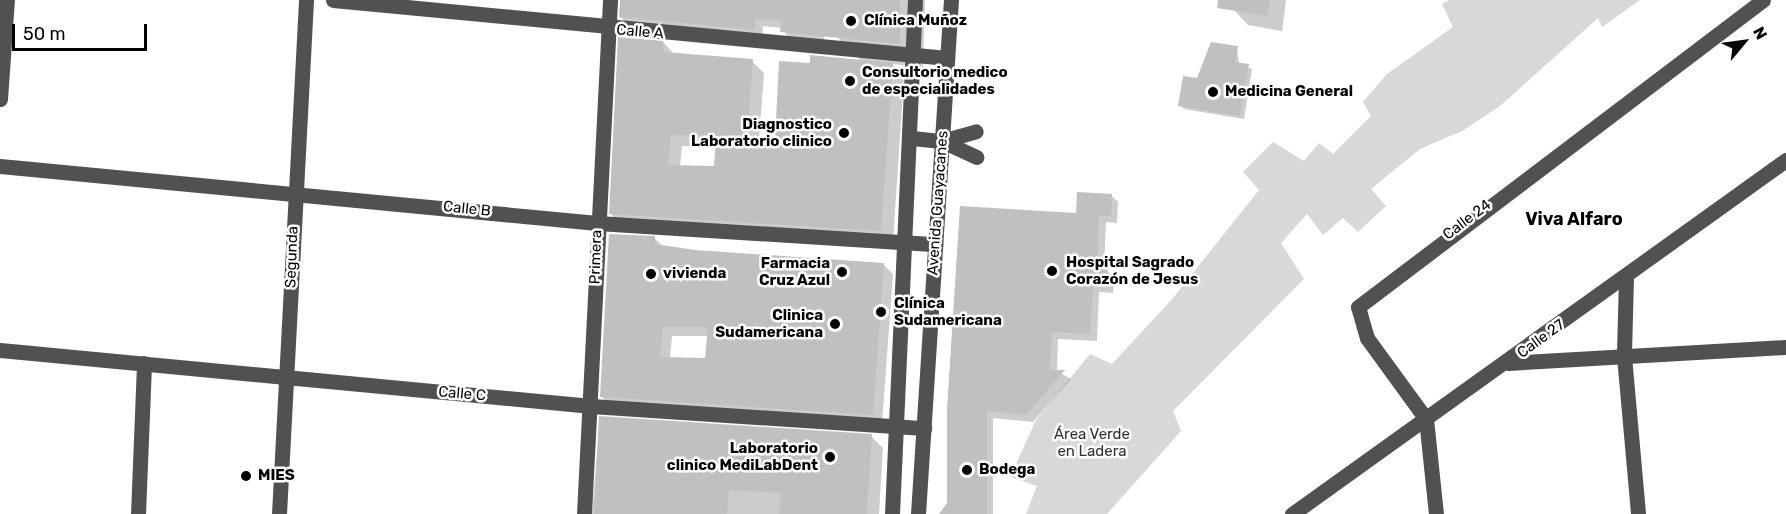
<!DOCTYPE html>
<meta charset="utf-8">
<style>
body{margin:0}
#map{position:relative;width:1786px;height:514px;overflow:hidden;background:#fff;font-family:Rubik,sans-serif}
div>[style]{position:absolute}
.green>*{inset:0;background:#d8d8d8}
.shadow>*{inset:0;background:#0003}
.building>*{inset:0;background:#c0c0c0}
.minor>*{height:15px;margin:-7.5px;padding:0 7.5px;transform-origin:7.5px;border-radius:7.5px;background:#515151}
.dots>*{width:16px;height:16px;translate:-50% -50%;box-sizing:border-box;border:3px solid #fff;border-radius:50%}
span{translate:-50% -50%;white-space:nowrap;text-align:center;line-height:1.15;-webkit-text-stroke:5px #fff;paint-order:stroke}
.poi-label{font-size:15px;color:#000;font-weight:700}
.left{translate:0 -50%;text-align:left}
.right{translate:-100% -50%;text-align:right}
.street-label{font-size:15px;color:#000}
.park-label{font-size:15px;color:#2f2f2f}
.quarter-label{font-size:18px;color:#000;font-weight:700}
.north{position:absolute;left:1714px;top:12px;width:60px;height:60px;-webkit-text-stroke:4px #fff;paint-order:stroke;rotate:61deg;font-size:16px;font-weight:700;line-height:24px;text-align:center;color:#000}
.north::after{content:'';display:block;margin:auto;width:21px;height:27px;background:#000;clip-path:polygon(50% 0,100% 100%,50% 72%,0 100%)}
.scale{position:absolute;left:12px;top:24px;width:135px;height:27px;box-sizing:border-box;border:3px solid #000;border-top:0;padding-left:8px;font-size:18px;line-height:21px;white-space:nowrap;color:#000;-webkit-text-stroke:4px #fff;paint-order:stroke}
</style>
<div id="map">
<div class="green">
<div style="clip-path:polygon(1449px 0,1640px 0,1602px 27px,1598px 18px,1500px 106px,1464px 130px,1420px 149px,1371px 189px,1386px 206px,1358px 232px,1343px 218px,1323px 235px,1307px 214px,1281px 243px,1304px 279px,1173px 411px,1181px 431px,1107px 514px,1026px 514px,1037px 486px,1010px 477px,1036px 420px,1090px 354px,1112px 364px,1173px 298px,1259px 190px,1243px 172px,1273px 142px,1304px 161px,1319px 143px,1333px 154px,1371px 116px,1363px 102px,1387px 74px,1453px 27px,1442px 4px)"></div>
</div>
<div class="shadow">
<div style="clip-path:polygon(621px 0,825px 0,824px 44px,790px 40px,782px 28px,763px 26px,762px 38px,629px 25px,620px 17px)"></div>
<div style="clip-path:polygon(evenodd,842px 0,925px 0,923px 67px,892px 64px,904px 76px,893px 242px,622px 225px,610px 213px,663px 42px,675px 55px,752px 61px,764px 73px,759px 139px,776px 141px,832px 69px,861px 61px,837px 37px,842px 0,682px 146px,717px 147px,716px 168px,680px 167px,682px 146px)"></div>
<div style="clip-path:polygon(1234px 0,1286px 0,1282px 31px,1248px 25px,1233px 9px)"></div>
<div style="clip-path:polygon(1237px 48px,1239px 64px,1252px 69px,1244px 119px,1184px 109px,1180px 105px,1198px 80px)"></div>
<div style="clip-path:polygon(1111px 195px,1118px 202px,1117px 223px,1106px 222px,1104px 269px,1114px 276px,1113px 293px,1099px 292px,1097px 341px,1058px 339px,1057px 371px,1071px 379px,1033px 422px,993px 418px,993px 514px,941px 514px,949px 503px,948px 409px,1078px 214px)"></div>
<div style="clip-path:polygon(evenodd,654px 238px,663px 246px,695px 251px,883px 264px,893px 274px,882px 424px,611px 406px,601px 396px,654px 238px,672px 336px,709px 336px,707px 359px,670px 358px,672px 336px)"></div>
<div style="clip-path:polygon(600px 418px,871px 436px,883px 448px,879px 514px,592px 514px)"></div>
</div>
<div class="building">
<div style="clip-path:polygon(620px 0,900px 0,900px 44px,780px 32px,781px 20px,755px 19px,755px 30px,619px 17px)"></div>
<div style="clip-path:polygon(1218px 0,1270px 0,1267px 16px,1217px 8px)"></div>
<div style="clip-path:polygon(evenodd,618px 37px,663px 41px,664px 52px,753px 59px,747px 136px,775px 139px,779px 61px,810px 63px,810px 55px,893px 63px,881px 231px,609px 214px,618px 37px,671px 135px,716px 136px,714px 166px,668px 165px,671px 135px)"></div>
<div style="clip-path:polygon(1211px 42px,1238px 46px,1235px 62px,1249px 64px,1240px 116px,1178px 106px,1183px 76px,1197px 78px)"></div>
<div style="clip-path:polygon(1077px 192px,1112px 194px,1111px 216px,1099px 216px,1097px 267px,1108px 267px,1107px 287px,1093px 286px,1090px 334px,1052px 332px,1050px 370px,1065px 370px,1026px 415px,987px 411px,987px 514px,939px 514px,947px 503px,947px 409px,960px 206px,1076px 213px)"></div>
<div style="clip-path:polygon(evenodd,609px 234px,655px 236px,655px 244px,695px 250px,884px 263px,873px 415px,600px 397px,609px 234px,663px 327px,708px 327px,705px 358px,660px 357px,663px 327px)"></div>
<div style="clip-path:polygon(599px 416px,872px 434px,867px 514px,779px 514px,781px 493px,729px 490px,727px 514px,594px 514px)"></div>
</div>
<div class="minor">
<div style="left:333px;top:0;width:617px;rotate:5.4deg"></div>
<div style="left:0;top:99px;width:99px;rotate:-86deg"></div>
<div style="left:912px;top:138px;width:30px;rotate:6deg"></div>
<div style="left:942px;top:141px;width:38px;rotate:25deg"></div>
<div style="left:942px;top:141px;width:35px;rotate:-16deg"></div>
<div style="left:0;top:166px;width:600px;rotate:5.45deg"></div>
<div style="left:597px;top:223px;width:339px;rotate:3.6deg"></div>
<div style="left:1626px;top:277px;width:79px;rotate:91.5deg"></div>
<div style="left:1624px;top:356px;width:159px;rotate:84.9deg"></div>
<div style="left:0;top:350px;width:594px;rotate:5.41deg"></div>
<div style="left:591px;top:406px;width:334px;rotate:3.8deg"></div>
<div style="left:1508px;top:363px;width:278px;rotate:-3.3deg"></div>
<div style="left:138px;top:514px;width:151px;rotate:-87.7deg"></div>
<div style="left:279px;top:514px;width:515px;rotate:-86.99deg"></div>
<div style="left:584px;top:514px;width:515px;rotate:-87.1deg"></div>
<div style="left:892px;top:514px;width:515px;rotate:-87.44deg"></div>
<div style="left:918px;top:514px;width:515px;rotate:-86.33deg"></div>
<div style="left:1292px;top:514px;width:608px;rotate:-35.63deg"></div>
<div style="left:1436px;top:514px;width:96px;rotate:-96deg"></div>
<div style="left:1426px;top:419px;width:100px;rotate:-126.1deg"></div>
<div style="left:1367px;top:338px;width:32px;rotate:-106deg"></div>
<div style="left:1358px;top:307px;width:508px;rotate:-37.16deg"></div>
</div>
<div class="dots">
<div style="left:851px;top:21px;background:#000"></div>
<div style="left:850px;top:81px;background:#000"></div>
<div style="left:1213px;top:92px;background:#000"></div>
<div style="left:844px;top:133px;background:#000"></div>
<div style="left:1052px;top:271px;background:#000"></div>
<div style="left:842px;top:272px;background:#000"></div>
<div style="left:651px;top:274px;background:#000"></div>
<div style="left:881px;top:312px;background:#000"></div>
<div style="left:835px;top:324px;background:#000"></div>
<div style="left:830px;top:457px;background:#000"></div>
<div style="left:967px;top:470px;background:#000"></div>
<div style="left:246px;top:476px;background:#000"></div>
</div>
<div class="poi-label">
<span class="left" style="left:864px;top:21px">Clínica Muñoz</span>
<span class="left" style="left:862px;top:81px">Consultorio medico<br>de especialidades</span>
<span class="left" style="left:1225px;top:92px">Medicina General</span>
<span class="right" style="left:832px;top:133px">Diagnostico<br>Laboratorio clinico</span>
<span class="left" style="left:1066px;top:271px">Hospital Sagrado<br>Corazón de Jesus</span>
<span class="right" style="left:830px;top:272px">Farmacia<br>Cruz Azul</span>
<span class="left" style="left:663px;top:274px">vivienda</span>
<span class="left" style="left:894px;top:312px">Clínica<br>Sudamericana</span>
<span class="right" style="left:823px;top:324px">Clinica<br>Sudamericana</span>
<span class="right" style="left:818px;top:457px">Laboratorio<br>clinico MediLabDent</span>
<span class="left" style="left:979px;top:470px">Bodega</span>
<span class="left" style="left:258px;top:476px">MIES</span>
</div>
<div class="street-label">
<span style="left:640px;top:32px;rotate:5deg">Calle A</span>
<span style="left:938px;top:203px;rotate:-86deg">Avenida Guayacanes</span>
<span style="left:467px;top:209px;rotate:6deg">Calle B</span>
<span style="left:1467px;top:220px;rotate:-37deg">Calle 24</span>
<span style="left:292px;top:257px;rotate:-88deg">Segunda</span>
<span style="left:596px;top:257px;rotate:-88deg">Primera</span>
<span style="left:1541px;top:339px;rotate:-36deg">Calle 27</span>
<span style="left:462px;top:394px;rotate:5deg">Calle C</span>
</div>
<div class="park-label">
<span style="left:1092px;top:443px">Área Verde<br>en Ladera</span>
</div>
<div class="quarter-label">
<span style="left:1574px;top:219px">Viva Alfaro</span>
</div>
<div class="north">N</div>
<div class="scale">50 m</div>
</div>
